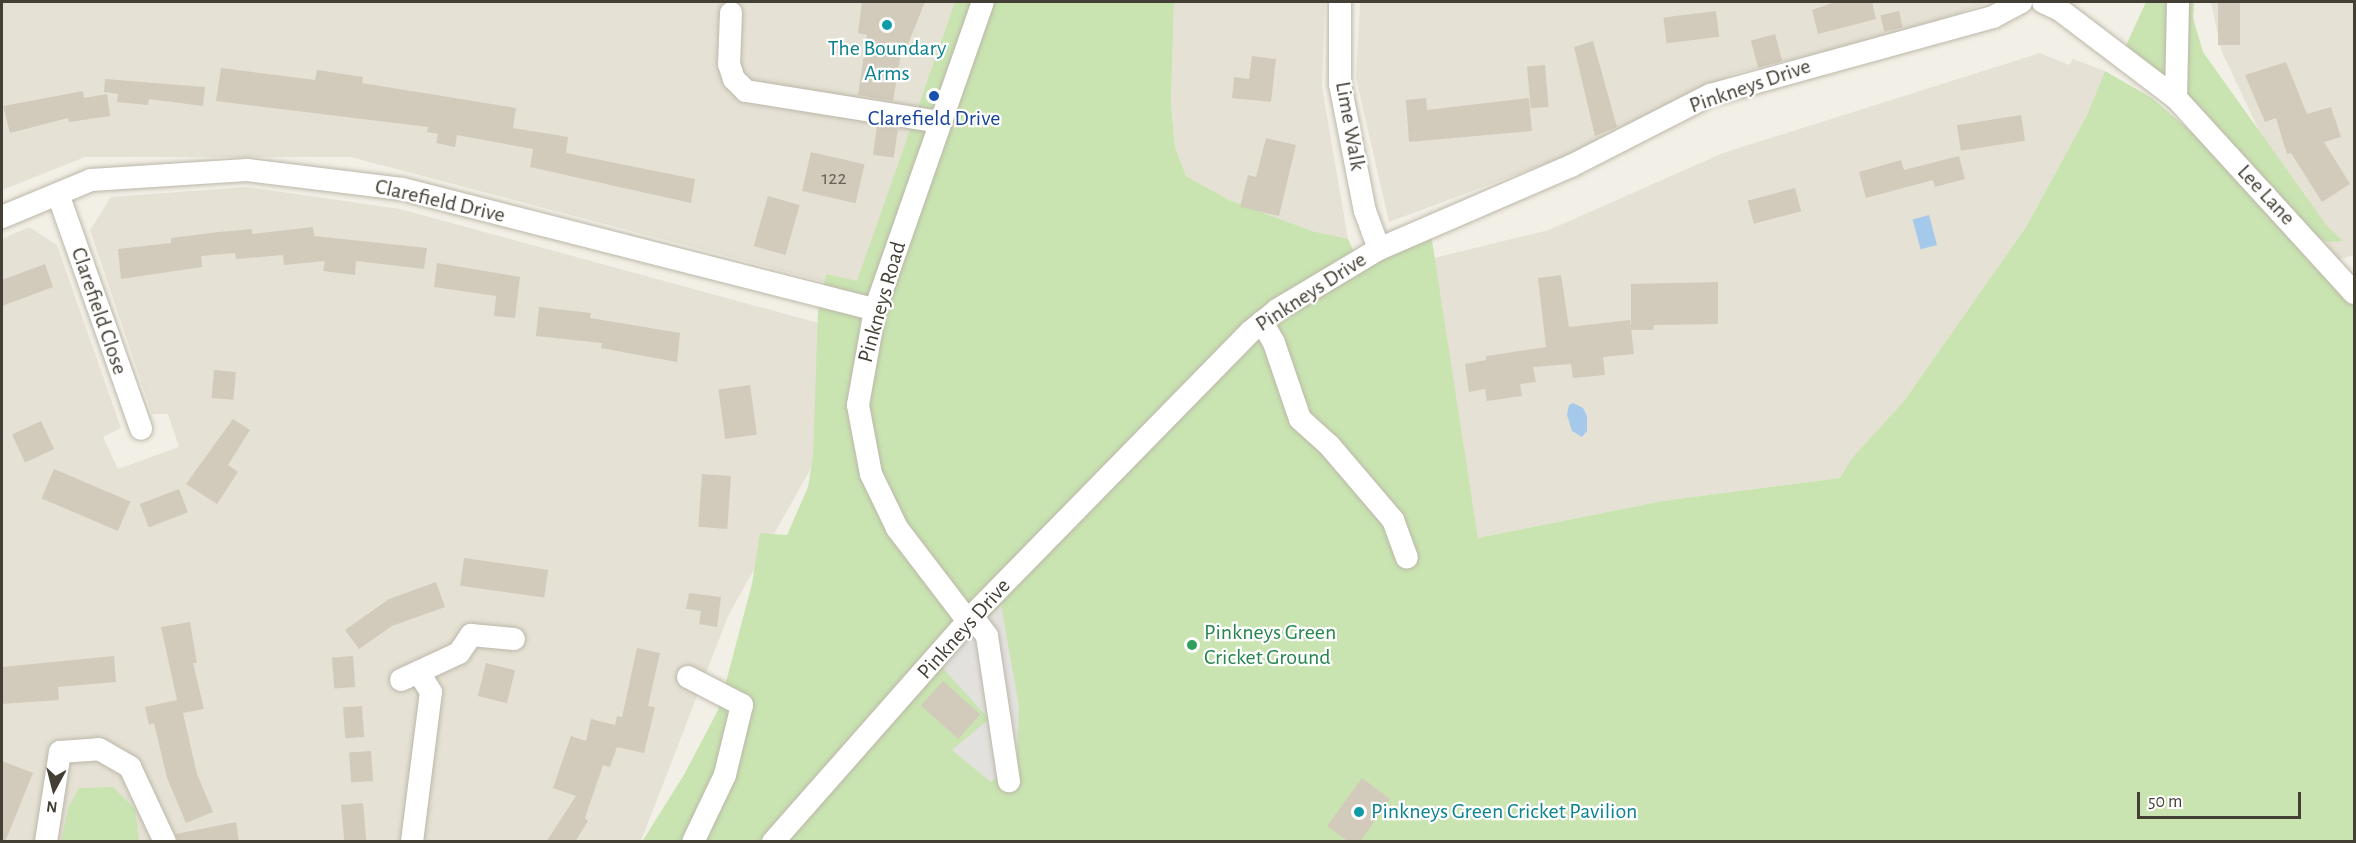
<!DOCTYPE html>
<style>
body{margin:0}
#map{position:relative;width:2356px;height:843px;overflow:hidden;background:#f2efe6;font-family:"Alegreya Sans",sans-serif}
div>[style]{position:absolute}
.residential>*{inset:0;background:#e5e1d4}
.green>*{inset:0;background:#c9e4b1}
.parking>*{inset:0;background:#e3e1de}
.water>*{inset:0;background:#a5c9eb;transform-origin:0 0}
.building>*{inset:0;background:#d2cbbc;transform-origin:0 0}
.roads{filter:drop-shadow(0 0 2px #bcb7a9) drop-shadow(0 0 2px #bcb7a9)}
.minor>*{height:22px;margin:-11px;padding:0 11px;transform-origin:11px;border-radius:11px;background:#fff}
.dots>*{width:16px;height:16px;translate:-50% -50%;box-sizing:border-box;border:3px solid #fff;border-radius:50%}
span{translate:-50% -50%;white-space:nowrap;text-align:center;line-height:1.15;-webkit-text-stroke:4.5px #fff;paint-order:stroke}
.number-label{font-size:20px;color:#686257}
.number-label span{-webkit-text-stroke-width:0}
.culture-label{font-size:22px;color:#0d838f}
.left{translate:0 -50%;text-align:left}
.street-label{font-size:22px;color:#443f35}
.transit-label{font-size:22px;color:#164399}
.leisure-label{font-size:22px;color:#27864d}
.frame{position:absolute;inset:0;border:3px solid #443f35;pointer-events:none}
.north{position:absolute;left:24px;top:759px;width:60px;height:60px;-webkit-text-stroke:4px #fff;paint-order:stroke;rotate:187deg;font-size:16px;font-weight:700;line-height:24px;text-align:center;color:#443f35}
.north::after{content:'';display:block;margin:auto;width:21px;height:27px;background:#443f35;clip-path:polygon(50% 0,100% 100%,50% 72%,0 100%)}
.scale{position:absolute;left:2137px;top:792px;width:164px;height:27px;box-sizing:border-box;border:3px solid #443f35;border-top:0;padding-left:8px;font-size:18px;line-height:21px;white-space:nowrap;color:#443f35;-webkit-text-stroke:4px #fff;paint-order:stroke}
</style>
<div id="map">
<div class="residential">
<div style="clip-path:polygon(2px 2px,959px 2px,855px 290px,351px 157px,85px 157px,2px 190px)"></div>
<div style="clip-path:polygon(1174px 2px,1325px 2px,1322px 87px,1348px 239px,1312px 231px,1229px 200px,1186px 176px,1175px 147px,1171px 103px)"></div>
<div style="clip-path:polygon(1360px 2px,1989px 2px,1910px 31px,1733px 74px,1596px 145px,1389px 222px,1356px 78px)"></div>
<div style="clip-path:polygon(2211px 2px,2354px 2px,2354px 255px,2322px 264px,2221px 50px)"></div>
<div style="clip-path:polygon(2040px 53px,2069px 65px,2073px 59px,2105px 71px,2087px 115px,2026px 227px,1904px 401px,1852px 458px,1840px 478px,1662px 501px,1478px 538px,1434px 258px,1549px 230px,1723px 153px)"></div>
<div style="clip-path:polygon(247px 187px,400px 209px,848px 331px,838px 420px,728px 616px,641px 841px,2px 841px,2px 239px,29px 227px,57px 245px,121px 428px,103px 437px,118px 469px,179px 447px,168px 414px,152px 414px,90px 230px,111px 197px)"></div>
</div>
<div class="green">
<div style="clip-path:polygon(955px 2px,1174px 2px,1171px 103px,1175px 147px,1186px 176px,1229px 200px,1312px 231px,1348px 239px,1357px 259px,1431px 234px,1478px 538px,1662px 501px,1840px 478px,1852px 458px,1904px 401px,2026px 227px,2087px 115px,2105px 71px,2152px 98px,2234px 169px,2354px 303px,2354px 841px,642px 842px,685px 773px,719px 708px,752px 584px,760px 533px,787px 535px,808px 487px,813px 457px,818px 312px,826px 274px,857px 281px)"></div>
<div style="clip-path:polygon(2146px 2px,2194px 2px,2193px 18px,2203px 52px,2327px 226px,2343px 241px,2327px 242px,2317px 236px,2245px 160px,2123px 52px)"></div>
<div style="clip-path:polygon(113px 787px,135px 809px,139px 841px,61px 841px,69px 806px,79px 788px)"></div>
</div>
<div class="parking">
<div style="clip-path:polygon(1001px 605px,1019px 706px,1017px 757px,991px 782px,952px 750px,989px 719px,941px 666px)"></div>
</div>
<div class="water">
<div style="left:1929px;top:215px;width:31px;height:17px;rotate:75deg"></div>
<div style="clip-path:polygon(1573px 403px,1583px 408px,1587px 416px,1587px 431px,1582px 437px,1572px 431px,1567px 415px,1569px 405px)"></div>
</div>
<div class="building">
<div style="clip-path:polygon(862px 2px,925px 2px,906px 49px,902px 48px,893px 101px,858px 95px,867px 35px,858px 33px)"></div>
<div style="clip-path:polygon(1835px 2px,1872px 2px,1876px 19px,1818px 34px,1812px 10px)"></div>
<div style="left:2218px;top:2px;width:22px;height:43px"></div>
<div style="left:1716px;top:11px;width:26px;height:53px;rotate:83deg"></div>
<div style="left:1899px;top:11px;width:17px;height:19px;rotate:77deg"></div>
<div style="left:1775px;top:34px;width:28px;height:25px;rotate:75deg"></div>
<div style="clip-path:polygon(1593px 41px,1617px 127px,1595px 136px,1574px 47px)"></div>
<div style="clip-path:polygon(1252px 56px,1276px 59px,1271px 102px,1232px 98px,1234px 77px,1249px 79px)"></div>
<div style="clip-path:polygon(2286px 62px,2307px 114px,2331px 107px,2341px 137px,2324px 142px,2350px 184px,2322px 202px,2291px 153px,2287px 154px,2276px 118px,2265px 122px,2245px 75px)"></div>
<div style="left:1545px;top:65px;width:42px;height:18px;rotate:85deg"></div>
<div style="clip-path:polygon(221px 68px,315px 80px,317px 70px,363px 77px,362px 83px,516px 108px,513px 128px,568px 137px,566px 153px,695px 179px,691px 203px,530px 167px,533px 149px,457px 135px,455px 147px,436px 143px,438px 134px,427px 132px,428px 127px,216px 101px)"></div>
<div style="clip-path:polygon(105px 79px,205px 87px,203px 106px,149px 99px,148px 105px,117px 102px,118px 94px,104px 92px)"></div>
<div style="clip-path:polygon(83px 91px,84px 98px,107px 94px,110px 116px,69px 122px,68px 118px,10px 133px,3px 106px)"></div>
<div style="clip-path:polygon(1426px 98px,1427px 110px,1529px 98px,1532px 131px,1409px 142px,1406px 100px)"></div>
<div style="left:2021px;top:115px;width:26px;height:65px;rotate:81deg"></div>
<div style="left:877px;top:126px;width:21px;height:29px;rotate:8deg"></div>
<div style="clip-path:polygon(1266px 138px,1296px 145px,1279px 216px,1240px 207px,1248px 175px,1256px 177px)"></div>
<div style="left:811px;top:152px;width:55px;height:40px;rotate:13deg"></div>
<div style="clip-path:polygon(1959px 156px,1965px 179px,1935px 187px,1933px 180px,1866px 198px,1859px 172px,1901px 160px,1904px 170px)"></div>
<div style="left:1795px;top:188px;width:24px;height:49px;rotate:75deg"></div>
<div style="left:768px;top:196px;width:33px;height:52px;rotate:16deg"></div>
<div style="clip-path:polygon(313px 227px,314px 236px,427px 248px,424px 269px,356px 261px,355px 275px,323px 271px,325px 261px,284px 265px,283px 255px,236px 259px,235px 253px,201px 256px,202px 267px,121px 279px,118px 249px,171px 243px,171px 238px,219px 232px,252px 229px,252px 234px)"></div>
<div style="clip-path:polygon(437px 263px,520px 277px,515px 318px,494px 316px,496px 296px,434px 287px)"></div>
<div style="clip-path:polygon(45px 264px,53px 287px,2px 306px,2px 280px)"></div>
<div style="clip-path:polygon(1561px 275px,1569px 327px,1630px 320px,1634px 354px,1603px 357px,1605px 375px,1573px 378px,1571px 364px,1533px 367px,1536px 382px,1520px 384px,1522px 396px,1487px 401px,1485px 389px,1469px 392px,1465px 364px,1486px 360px,1486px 356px,1546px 347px,1538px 278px)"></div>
<div style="clip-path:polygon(1718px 282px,1718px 324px,1654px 325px,1653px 330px,1631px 330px,1631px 284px)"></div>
<div style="clip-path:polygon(539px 307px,591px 313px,590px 318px,680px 333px,677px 362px,601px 348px,602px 343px,536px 336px)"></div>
<div style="left:214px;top:370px;width:22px;height:28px;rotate:5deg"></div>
<div style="left:750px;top:385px;width:50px;height:32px;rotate:82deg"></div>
<div style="clip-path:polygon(233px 419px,250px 430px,228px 465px,238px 472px,217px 504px,186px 484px)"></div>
<div style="left:41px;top:421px;width:31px;height:32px;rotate:65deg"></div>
<div style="left:54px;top:469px;width:83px;height:32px;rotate:23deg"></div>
<div style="left:702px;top:474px;width:29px;height:53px;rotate:4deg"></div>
<div style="left:179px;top:489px;width:25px;height:42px;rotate:69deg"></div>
<div style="left:464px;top:558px;width:85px;height:28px;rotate:8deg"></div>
<div style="clip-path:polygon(436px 582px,445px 607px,392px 626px,359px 649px,345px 630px,389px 599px)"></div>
<div style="clip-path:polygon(689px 593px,721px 597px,717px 627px,699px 624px,701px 611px,686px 609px)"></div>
<div style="clip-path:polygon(190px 622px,197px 663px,193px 663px,204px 709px,183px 713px,197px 774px,213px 812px,186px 823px,167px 778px,154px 723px,149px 725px,145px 707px,177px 700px,161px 627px)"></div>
<div style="clip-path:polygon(637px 648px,660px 653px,648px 706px,655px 707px,644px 753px,617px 747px,610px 767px,603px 765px,585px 818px,588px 821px,575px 842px,546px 842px,576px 796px,553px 788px,571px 736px,586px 741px,591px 719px,615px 725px,617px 716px,622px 717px)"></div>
<div style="clip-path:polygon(114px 656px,116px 682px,58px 687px,59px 700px,2px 704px,2px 667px)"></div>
<div style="left:353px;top:656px;width:31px;height:21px;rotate:86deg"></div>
<div style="left:486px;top:663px;width:30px;height:34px;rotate:14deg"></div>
<div style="left:943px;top:681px;width:50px;height:33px;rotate:42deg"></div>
<div style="left:362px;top:706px;width:31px;height:19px;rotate:86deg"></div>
<div style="left:371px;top:751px;width:30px;height:22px;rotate:86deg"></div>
<div style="clip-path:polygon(2px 761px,33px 773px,5px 842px,2px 842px)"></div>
<div style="clip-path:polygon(1362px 778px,1390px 799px,1360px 842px,1349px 842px,1327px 826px)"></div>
<div style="left:363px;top:803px;width:38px;height:22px;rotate:85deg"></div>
<div style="clip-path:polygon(236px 822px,239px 842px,178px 842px,176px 834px)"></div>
</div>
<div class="roads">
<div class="minor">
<div style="left:1340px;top:2px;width:82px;rotate:90deg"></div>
<div style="left:1340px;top:84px;width:129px;rotate:78.9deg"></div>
<div style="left:1365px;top:211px;width:40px;rotate:69.8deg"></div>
<div style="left:2043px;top:2px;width:19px;rotate:25deg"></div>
<div style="left:2060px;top:10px;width:146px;rotate:37.2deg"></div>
<div style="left:2176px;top:98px;width:264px;rotate:47.6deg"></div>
<div style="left:731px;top:13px;width:51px;rotate:92.2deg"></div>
<div style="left:729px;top:64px;width:16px;rotate:72deg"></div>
<div style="left:734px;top:79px;width:17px;rotate:45deg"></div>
<div style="left:746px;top:91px;width:196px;rotate:9.1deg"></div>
<div style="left:2176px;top:98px;width:96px;rotate:-88.8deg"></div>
<div style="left:58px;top:194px;width:249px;rotate:70.5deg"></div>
<div style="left:2px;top:217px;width:96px;rotate:-22.6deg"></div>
<div style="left:91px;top:180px;width:156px;rotate:-3.7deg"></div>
<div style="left:247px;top:170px;width:156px;rotate:7deg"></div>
<div style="left:402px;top:189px;width:488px;rotate:14.3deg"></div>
<div style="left:1262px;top:322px;width:24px;rotate:60deg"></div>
<div style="left:1274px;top:343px;width:80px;rotate:71.1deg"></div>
<div style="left:1300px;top:419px;width:39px;rotate:42deg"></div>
<div style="left:1329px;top:445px;width:99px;rotate:49.5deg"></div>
<div style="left:1393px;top:520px;width:40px;rotate:69.8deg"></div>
<div style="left:972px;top:616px;width:25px;rotate:53deg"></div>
<div style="left:987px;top:636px;width:147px;rotate:81.4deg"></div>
<div style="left:968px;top:621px;width:117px;rotate:-127.4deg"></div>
<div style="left:897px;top:528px;width:60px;rotate:-115.7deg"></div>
<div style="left:871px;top:474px;width:70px;rotate:-100.7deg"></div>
<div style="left:858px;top:405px;width:97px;rotate:-79.9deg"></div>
<div style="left:875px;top:310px;width:326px;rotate:-70.7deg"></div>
<div style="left:688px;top:677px;width:61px;rotate:27.4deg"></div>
<div style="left:742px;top:705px;width:72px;rotate:103.7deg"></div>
<div style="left:725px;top:775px;width:74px;rotate:115.5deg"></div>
<div style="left:401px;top:680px;width:64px;rotate:-25deg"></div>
<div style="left:459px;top:653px;width:22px;rotate:-56deg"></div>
<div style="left:471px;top:635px;width:43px;rotate:5.3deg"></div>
<div style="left:46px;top:842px;width:91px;rotate:-81.2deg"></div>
<div style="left:60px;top:752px;width:39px;rotate:-4deg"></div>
<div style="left:99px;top:749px;width:36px;rotate:30deg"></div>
<div style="left:130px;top:767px;width:83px;rotate:65deg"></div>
<div style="left:412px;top:842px;width:151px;rotate:-82.8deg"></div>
<div style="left:431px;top:692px;width:22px;rotate:-122deg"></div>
<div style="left:773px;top:842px;width:301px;rotate:-48.6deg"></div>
<div style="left:972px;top:616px;width:397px;rotate:-45.6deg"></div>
<div style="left:1250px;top:332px;width:35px;rotate:-39deg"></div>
<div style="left:1277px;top:310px;width:119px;rotate:-30.9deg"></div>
<div style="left:1379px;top:249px;width:209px;rotate:-23.4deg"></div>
<div style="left:1571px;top:166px;width:156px;rotate:-27.1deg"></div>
<div style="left:1710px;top:95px;width:294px;rotate:-15.4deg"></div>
<div style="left:1993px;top:17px;width:32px;rotate:-28deg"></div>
</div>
</div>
<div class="dots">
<div style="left:887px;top:25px;background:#0f9aa8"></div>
<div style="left:934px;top:96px;background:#1a4fb4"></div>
<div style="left:1192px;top:645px;background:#2e9e5b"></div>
<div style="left:1359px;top:812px;background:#0f9aa8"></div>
</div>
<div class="number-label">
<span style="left:834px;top:178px">122</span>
</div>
<div class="culture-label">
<span style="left:887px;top:61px">The Boundary<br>Arms</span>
<span class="left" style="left:1371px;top:812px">Pinkneys Green Cricket Pavilion</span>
</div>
<div class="street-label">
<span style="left:1750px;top:86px;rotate:-19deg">Pinkneys Drive</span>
<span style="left:1350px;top:126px;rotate:80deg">Lime Walk</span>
<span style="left:2266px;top:195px;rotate:47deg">Lee Lane</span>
<span style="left:440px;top:201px;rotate:13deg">Clarefield Drive</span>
<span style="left:1311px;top:292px;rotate:-33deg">Pinkneys Drive</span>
<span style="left:882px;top:302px;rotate:-74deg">Pinkneys Road</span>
<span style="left:99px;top:311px;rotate:71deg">Clarefield Close</span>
<span style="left:964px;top:629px;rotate:-48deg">Pinkneys Drive</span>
</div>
<div class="transit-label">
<span style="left:934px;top:119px">Clarefield Drive</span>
</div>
<div class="leisure-label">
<span class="left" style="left:1204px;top:645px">Pinkneys Green<br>Cricket Ground</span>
</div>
<div class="frame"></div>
<div class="north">N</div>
<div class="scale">50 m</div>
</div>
